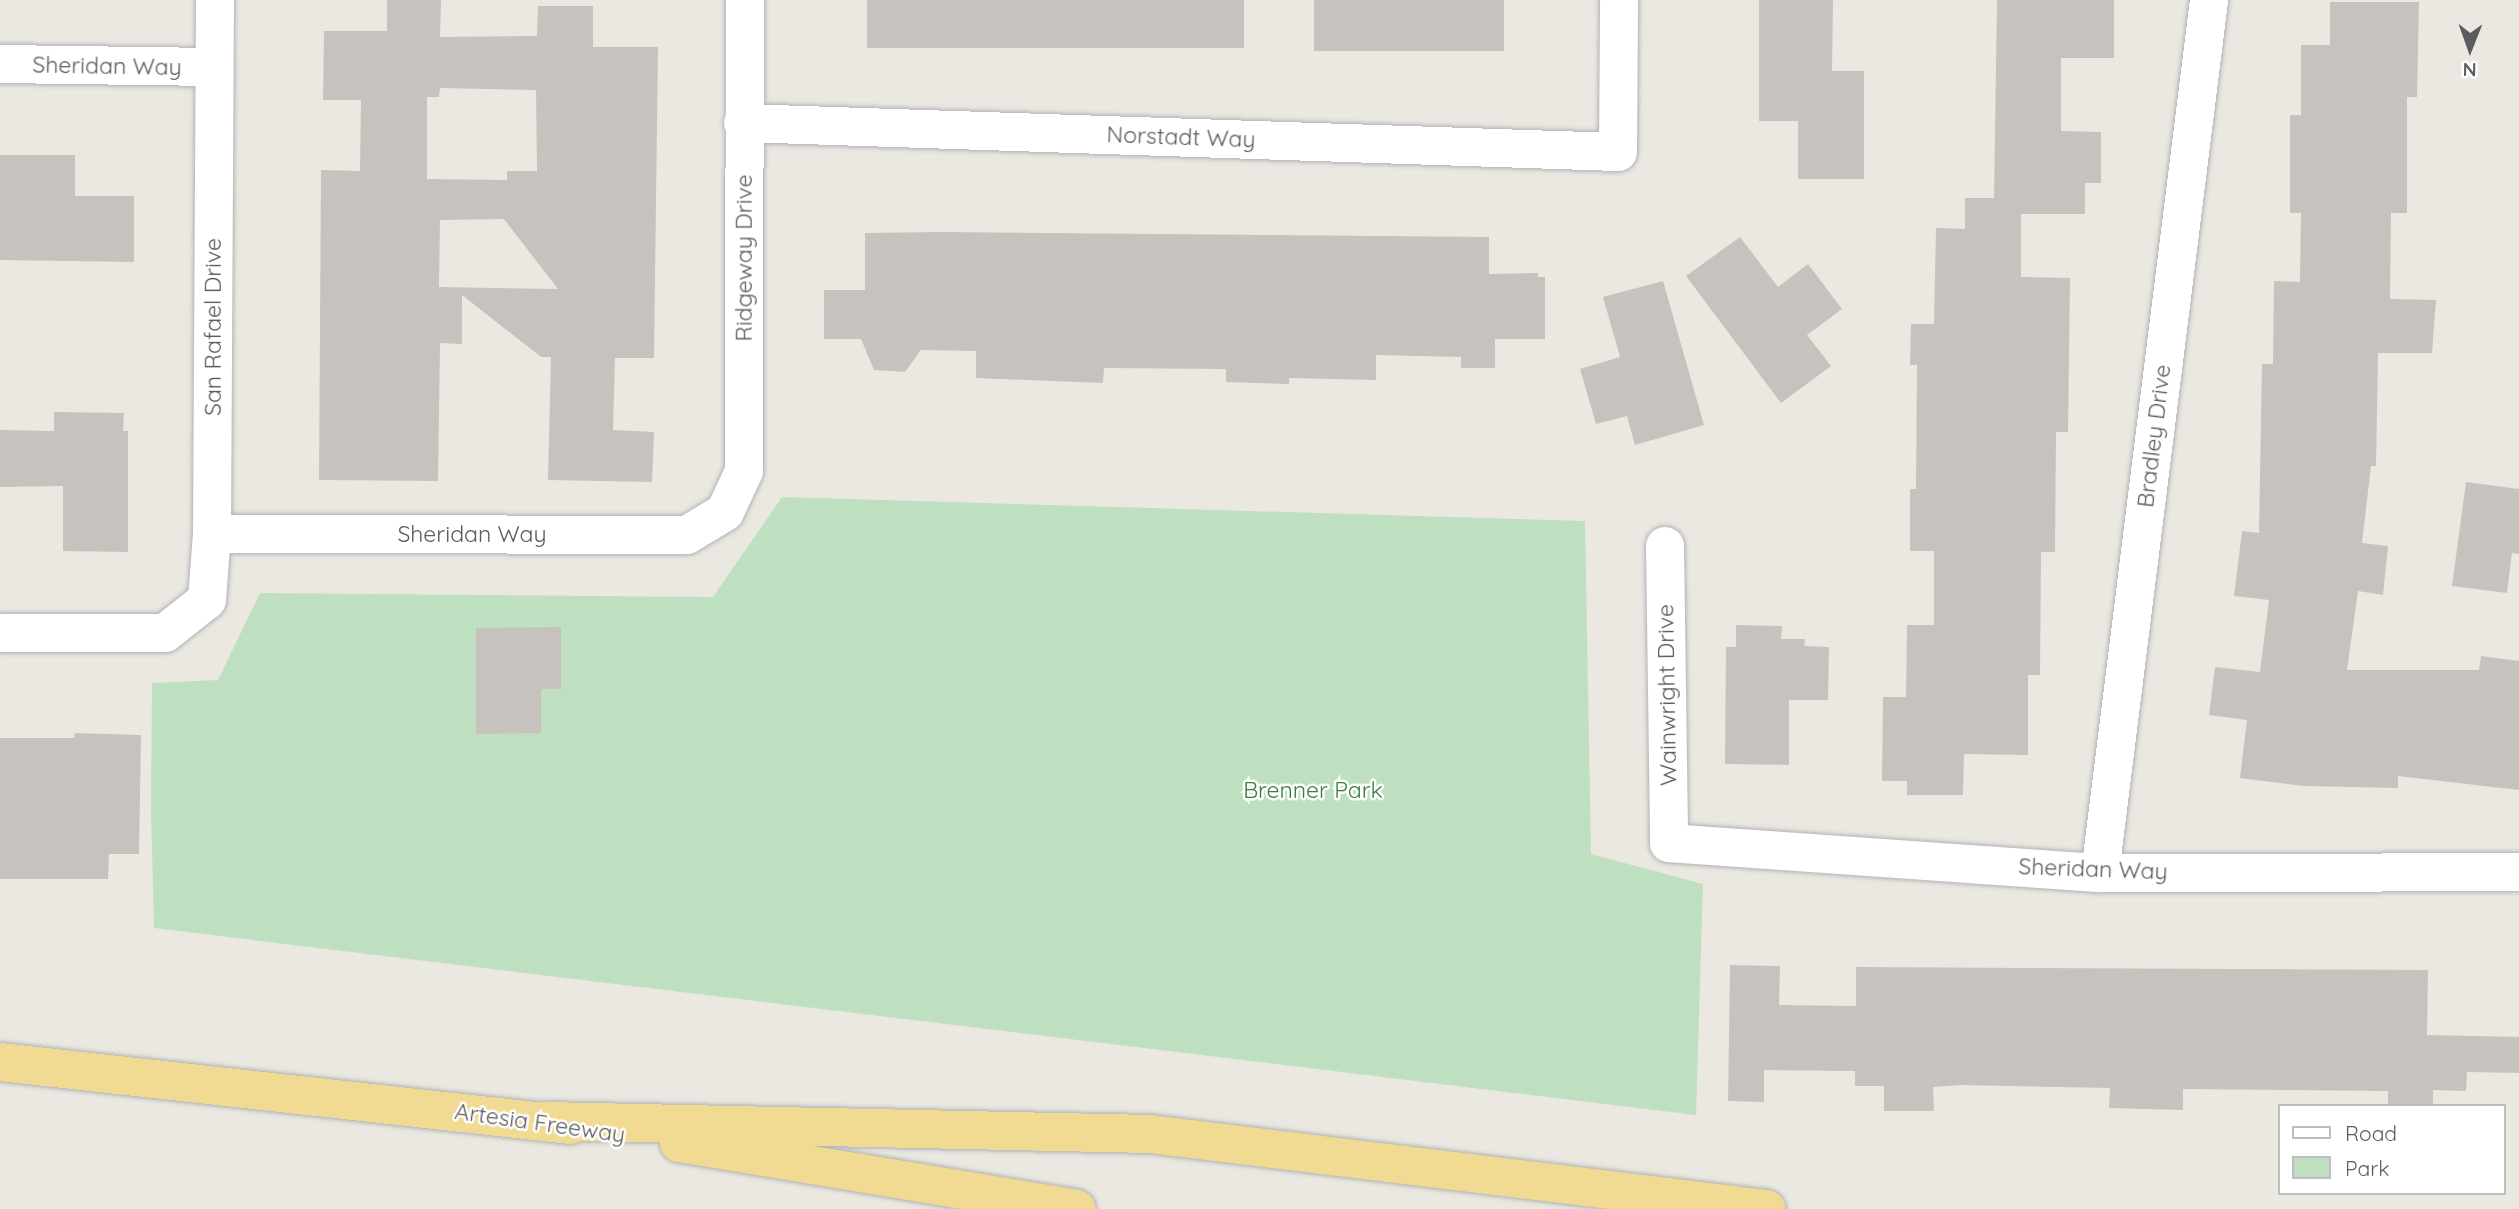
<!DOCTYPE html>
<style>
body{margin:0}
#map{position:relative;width:2519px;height:1209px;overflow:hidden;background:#eae8e0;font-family:Quicksand,sans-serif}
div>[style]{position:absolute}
.green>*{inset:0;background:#bfe0c0}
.building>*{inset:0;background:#c6c3be;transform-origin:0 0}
.roads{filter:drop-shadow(0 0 2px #b1b3b7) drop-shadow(0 0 2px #b1b3b7)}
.street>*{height:38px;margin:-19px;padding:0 19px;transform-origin:19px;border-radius:19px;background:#fff}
.highway>*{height:38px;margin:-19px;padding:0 19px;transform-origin:19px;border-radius:19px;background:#f1da91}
span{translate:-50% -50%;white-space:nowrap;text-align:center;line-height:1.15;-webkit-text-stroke:5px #fff;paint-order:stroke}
.street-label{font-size:23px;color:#595c60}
.park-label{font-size:23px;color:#3c7c40}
.legend{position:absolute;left:2278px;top:1104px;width:228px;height:91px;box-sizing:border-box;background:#fff;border:2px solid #bdbebf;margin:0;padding:9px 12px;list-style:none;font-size:21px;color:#595c60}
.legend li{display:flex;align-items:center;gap:14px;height:35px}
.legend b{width:35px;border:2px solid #bdbebf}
.north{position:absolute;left:2435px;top:14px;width:70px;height:70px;-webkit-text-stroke:5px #fff;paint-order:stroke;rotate:181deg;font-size:19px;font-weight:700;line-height:28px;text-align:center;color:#595c60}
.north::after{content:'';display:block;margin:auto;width:24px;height:32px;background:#595c60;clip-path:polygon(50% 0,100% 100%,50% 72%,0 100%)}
</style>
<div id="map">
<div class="green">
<div style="clip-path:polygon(782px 497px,1585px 521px,1591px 854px,1703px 884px,1696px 1115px,154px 928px,151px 812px,152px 683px,218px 680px,260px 593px,713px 597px)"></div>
</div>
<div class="building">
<div style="clip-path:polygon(evenodd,387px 0,441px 0,440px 37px,537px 36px,538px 6px,593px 6px,593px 47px,658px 47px,654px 358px,615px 358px,613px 430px,654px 432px,652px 482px,548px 480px,551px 357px,541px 357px,462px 295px,462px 344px,440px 343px,438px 481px,319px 480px,321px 170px,360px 171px,361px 100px,323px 100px,324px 31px,387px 31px,387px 0,440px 88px,536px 90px,537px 171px,507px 171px,507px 180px,427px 179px,427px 97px,439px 97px,440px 88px,387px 0,504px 219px,558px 289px,439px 287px,440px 220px,504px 219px)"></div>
<div style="left:867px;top:0;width:377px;height:48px"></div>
<div style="left:1314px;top:0;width:190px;height:51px"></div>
<div style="clip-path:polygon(1759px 0,1833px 0,1832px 71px,1864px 71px,1864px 179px,1798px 179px,1798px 121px,1759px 121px)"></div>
<div style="clip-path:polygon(1997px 0,2114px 0,2114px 58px,2061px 58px,2061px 131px,2101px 132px,2101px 183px,2085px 183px,2085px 214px,2021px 214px,2021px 277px,2070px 278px,2068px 432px,2056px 432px,2055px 552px,2041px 552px,2040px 675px,2028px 675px,2028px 755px,1964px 754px,1963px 795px,1907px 795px,1907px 781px,1882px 781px,1883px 697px,1906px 697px,1907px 625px,1934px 625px,1934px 551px,1910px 551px,1910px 489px,1916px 489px,1917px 365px,1910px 365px,1911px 324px,1934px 324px,1936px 228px,1965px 229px,1965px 198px,1994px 198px)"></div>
<div style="clip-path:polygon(2330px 2px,2419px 2px,2417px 97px,2407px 97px,2407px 213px,2391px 213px,2390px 299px,2436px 300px,2432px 353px,2378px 353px,2376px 466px,2371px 466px,2362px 543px,2388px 546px,2383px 595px,2358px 591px,2347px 670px,2479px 670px,2481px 656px,2519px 661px,2519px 790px,2398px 776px,2398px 788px,2304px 786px,2240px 778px,2247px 720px,2209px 715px,2215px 667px,2260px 672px,2269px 600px,2234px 596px,2242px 531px,2259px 533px,2262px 364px,2273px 364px,2274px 281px,2300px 282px,2301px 213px,2290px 213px,2290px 115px,2301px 115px,2301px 45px,2330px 45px)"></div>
<div style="clip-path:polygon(0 155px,75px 155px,75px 196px,134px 196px,134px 262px,0 260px)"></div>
<div style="clip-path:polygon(943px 232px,1489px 237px,1489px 274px,1538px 273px,1538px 277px,1545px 277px,1545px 339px,1495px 339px,1495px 368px,1461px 368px,1461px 357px,1376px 355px,1376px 380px,1289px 378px,1289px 384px,1226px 382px,1226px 369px,1104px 368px,1103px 383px,976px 378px,976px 351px,921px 350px,905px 372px,874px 370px,861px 339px,824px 339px,824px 290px,865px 290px,865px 233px)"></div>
<div style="clip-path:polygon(1740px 237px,1778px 287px,1808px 264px,1842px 309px,1807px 335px,1831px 366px,1781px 403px,1686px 276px)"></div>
<div style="clip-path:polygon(1663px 281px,1704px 425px,1635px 445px,1627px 416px,1596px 424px,1580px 369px,1620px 357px,1603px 297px)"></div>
<div style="clip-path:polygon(54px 412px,124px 413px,123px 431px,128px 431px,128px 552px,63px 551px,63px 486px,0 487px,0 430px,54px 431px)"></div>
<div style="clip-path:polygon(2466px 482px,2519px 489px,2519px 554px,2512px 553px,2507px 593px,2452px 586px)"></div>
<div style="clip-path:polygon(1736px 625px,1782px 626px,1781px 639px,1805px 639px,1804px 646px,1829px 647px,1828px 700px,1789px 700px,1789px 765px,1725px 764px,1726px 647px,1736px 647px)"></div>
<div style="clip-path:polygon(561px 627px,561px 689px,541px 689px,541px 733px,476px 734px,476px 628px)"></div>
<div style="clip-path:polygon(75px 733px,141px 735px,139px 854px,109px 854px,108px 879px,0 879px,0 738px,74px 738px)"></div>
<div style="clip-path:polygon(1730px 965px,1780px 966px,1779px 1005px,1856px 1006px,1856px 967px,2428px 970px,2427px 1035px,2519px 1037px,2519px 1073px,2467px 1072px,2466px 1091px,2433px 1090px,2433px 1106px,2388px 1106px,2388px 1091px,2183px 1089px,2183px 1110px,2109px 1108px,2110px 1088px,1961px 1085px,1933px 1087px,1934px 1111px,1884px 1111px,1884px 1086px,1855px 1086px,1855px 1071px,1764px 1070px,1764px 1102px,1728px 1101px)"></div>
</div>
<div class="roads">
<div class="street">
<div style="left:0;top:64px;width:214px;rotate:0.8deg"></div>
<div style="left:743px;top:123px;width:875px;rotate:1.9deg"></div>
<div style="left:1618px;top:152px;width:152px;rotate:-89.6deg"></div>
<div style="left:212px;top:534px;width:475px;rotate:0.1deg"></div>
<div style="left:687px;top:535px;width:44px;rotate:-31.2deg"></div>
<div style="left:725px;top:512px;width:45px;rotate:-65.1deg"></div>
<div style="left:744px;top:471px;width:471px;rotate:-89.9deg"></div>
<div style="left:1665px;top:546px;width:297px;rotate:89.2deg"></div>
<div style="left:1669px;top:843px;width:432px;rotate:4deg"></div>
<div style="left:2100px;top:873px;width:419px;rotate:-0.1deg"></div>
<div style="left:0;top:633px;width:165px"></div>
<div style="left:165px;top:633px;width:53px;rotate:-38.2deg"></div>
<div style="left:207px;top:600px;width:66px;rotate:-85.7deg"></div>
<div style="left:212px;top:534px;width:534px;rotate:-89.68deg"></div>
<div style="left:2100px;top:873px;width:880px;rotate:-82.88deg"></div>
</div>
<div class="highway">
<div style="left:0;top:1062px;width:574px;rotate:6.3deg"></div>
<div style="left:545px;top:1121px;width:605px;rotate:1.23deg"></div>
<div style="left:1150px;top:1134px;width:621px;rotate:6.94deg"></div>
<div style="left:679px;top:1143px;width:403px;rotate:9.4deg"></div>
</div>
</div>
<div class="street-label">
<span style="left:107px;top:66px;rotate:1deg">Sheridan Way</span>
<span style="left:1181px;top:137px;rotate:2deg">Norstadt Way</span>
<span style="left:744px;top:258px;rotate:-90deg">Ridgeway Drive</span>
<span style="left:213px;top:327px;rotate:-90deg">San Rafael Drive</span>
<span style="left:2154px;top:436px;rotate:-83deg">Bradley Drive</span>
<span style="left:472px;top:534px">Sheridan Way</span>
<span style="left:1667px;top:695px;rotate:-91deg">Wainwright Drive</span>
<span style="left:2093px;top:869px;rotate:2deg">Sheridan Way</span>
<span style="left:540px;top:1123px;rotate:8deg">Artesia Freeway</span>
</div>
<div class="park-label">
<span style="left:1313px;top:790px">Brenner Park</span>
</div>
<ul class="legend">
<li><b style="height:9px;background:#fff"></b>Road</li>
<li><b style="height:19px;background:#bfe0c0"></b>Park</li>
</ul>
<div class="north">N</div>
</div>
